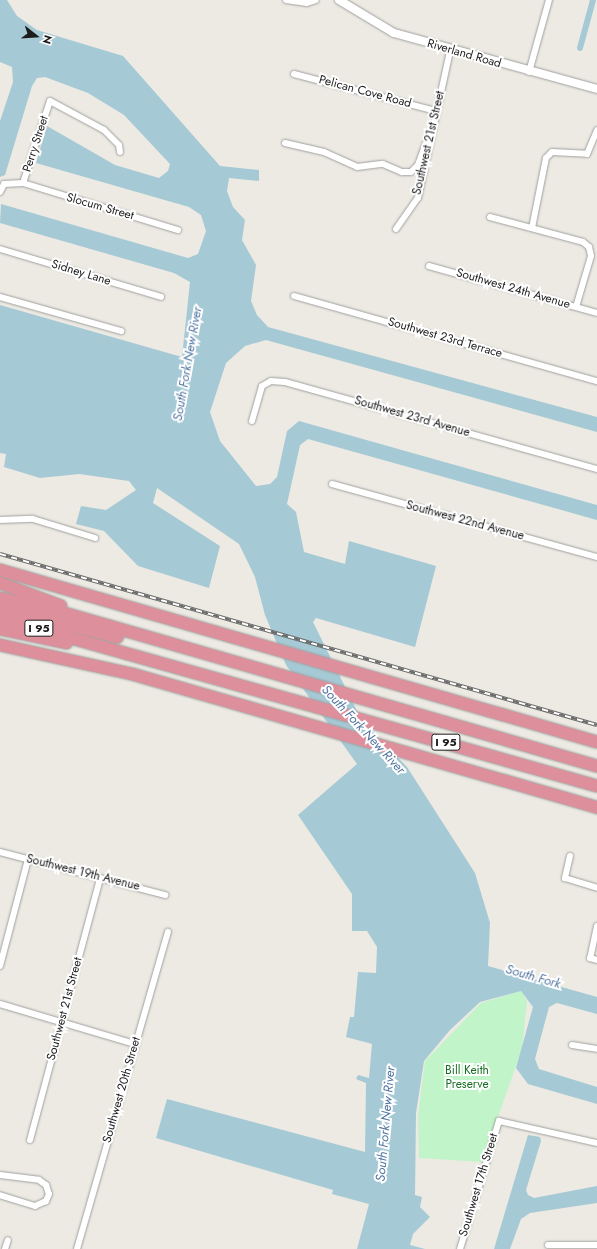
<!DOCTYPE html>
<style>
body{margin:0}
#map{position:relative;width:597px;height:1249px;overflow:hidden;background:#eceae2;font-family:Jost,sans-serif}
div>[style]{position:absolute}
.park>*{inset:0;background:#c2f4c9}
.water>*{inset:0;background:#a6c9d6}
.canal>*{height:6px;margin:-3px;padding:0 3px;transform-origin:3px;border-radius:3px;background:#a6c9d6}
.roads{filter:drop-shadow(0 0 1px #a0a0a0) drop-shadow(0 0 1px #a0a0a0)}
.minor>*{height:6px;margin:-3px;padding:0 3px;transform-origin:3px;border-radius:3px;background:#fff}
.tertiary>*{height:8px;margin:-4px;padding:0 4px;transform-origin:4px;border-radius:4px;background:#fff}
.motorway>*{height:12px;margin:-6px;padding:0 6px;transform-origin:6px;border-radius:6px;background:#dd909b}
.rail>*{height:3.5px;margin-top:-1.75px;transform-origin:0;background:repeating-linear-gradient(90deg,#fff 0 6px,#6a6a6a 0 12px);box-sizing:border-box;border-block:1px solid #6a6a6a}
span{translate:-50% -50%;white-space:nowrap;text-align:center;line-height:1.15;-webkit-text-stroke:4px #fff;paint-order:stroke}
.shield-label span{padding:1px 3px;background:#fff;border:1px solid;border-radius:3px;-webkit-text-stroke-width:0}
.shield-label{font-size:11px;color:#1c1c1c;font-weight:700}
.street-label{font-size:12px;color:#1c1c1c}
.park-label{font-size:12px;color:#156f21}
.water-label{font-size:13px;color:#5276a2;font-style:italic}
.north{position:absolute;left:16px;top:16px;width:40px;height:40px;-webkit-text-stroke:3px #fff;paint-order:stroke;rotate:107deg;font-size:11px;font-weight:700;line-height:16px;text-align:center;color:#1c1c1c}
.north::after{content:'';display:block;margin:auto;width:14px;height:18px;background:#1c1c1c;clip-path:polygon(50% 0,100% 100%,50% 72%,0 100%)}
</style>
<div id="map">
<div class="park">
<div style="clip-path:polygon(521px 991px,527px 1001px,522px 1049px,482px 1162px,419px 1158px,418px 1116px,425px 1061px,481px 1003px)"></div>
</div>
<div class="water">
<div style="clip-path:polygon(0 0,7px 0,17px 16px,37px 30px,123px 56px,220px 166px,259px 170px,259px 181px,229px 178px,227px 191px,233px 207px,245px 220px,242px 240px,256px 265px,251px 301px,257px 315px,268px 327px,597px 417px,597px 432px,266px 340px,245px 346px,226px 363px,210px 412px,220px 441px,256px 486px,270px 484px,277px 477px,287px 431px,299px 421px,597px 505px,597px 520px,308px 439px,300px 445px,287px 504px,296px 512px,304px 552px,345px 564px,349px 541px,436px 566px,415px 647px,316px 618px,313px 622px,362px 721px,407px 767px,475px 873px,490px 923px,488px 966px,597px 997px,597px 1014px,557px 1003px,549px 1007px,535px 1059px,539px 1069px,597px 1087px,597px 1104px,528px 1084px,516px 1068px,533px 1007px,521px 991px,480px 1002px,450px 1030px,424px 1061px,416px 1113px,415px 1195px,422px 1197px,420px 1207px,430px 1217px,413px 1234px,410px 1245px,425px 1249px,357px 1249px,369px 1204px,332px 1194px,333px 1190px,156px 1138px,167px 1099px,365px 1152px,366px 1083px,356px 1079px,358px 1075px,369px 1078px,372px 1044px,346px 1037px,350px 1017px,354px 1017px,358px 972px,376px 973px,377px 947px,367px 931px,352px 931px,352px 894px,298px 815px,357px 764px,286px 665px,265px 615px,255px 577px,239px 544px,157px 488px,153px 503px,220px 546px,209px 588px,138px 566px,104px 531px,76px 524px,81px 506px,106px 510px,136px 490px,129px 481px,79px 474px,40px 478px,4px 467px,6px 454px,0 453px,0 305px,182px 357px,190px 282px,174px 273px,0 223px,1px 204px,188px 258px,198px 254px,206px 231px,201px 215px,189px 207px,36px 163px,47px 126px,115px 165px,159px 178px,168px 171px,170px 164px,124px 115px,88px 93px,45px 77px,37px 78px,32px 86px,5px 175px,0 177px,0 121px,13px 82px,12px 67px,0 62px)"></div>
<div style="clip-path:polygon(528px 1135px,540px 1137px,541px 1141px,526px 1190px,528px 1195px,534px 1198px,597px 1186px,597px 1203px,530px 1213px,521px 1219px,510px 1249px,494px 1249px)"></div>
</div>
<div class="canal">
<div style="left:580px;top:48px;width:50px;rotate:-74.8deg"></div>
</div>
<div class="roads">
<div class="minor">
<div style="left:286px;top:0;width:21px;rotate:8deg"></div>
<div style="left:307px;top:3px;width:9px;rotate:-18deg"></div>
<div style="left:529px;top:72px;width:75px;rotate:-74.5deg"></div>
<div style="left:294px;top:74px;width:147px;rotate:14.6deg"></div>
<div style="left:285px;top:143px;width:40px;rotate:13deg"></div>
<div style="left:324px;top:152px;width:36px;rotate:24deg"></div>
<div style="left:357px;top:167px;width:26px;rotate:-7deg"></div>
<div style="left:383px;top:164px;width:21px;rotate:23deg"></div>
<div style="left:402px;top:172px;width:9px"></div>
<div style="left:411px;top:172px;width:10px;rotate:-45deg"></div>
<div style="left:418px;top:165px;width:23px;rotate:-70deg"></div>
<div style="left:23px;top:183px;width:162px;rotate:16.9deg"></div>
<div style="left:0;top:192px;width:9px;rotate:-63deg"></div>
<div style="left:4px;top:184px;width:19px;rotate:-3deg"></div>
<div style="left:23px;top:183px;width:86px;rotate:-71.8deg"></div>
<div style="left:50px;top:101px;width:61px;rotate:28.2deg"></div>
<div style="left:104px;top:130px;width:21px;rotate:45deg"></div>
<div style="left:119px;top:145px;width:7px;rotate:82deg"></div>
<div style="left:490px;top:217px;width:96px;rotate:15deg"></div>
<div style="left:583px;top:242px;width:8px;rotate:40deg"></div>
<div style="left:589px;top:247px;width:9px;rotate:77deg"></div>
<div style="left:591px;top:256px;width:53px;rotate:106.4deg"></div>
<div style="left:532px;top:228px;width:71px;rotate:-78.7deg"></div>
<div style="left:546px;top:158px;width:8px;rotate:-45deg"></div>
<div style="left:552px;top:152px;width:35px;rotate:3deg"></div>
<div style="left:587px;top:154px;width:26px;rotate:-67deg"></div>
<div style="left:396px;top:229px;width:38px;rotate:-55deg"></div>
<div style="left:418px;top:198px;width:150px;rotate:-77.7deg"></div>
<div style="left:0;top:249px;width:168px;rotate:16.6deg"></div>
<div style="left:429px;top:266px;width:174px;rotate:15.6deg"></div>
<div style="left:294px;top:296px;width:315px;rotate:15.7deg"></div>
<div style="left:0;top:297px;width:126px;rotate:15.7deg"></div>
<div style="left:252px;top:421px;width:36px;rotate:-74deg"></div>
<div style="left:262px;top:386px;width:10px;rotate:-29deg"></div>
<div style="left:271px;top:381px;width:14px;rotate:4deg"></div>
<div style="left:285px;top:382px;width:324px;rotate:15.6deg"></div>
<div style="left:332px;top:484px;width:275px;rotate:15.4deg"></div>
<div style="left:0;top:520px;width:33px;rotate:-2deg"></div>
<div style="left:33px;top:519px;width:65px;rotate:17deg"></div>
<div style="left:0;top:852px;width:171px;rotate:14.6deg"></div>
<div style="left:570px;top:856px;width:23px;rotate:103deg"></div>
<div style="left:565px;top:878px;width:34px;rotate:17deg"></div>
<div style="left:597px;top:926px;width:33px;rotate:102deg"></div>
<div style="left:590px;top:958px;width:7px;rotate:16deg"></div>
<div style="left:0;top:966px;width:111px;rotate:-75.3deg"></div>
<div style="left:0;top:1004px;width:141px;rotate:16.5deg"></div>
<div style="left:572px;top:1045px;width:25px;rotate:9deg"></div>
<div style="left:30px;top:1140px;width:271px;rotate:-75deg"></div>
<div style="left:0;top:1175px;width:39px;rotate:7deg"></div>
<div style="left:39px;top:1180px;width:9px;rotate:36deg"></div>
<div style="left:46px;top:1185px;width:9px;rotate:72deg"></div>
<div style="left:49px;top:1194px;width:8px;rotate:113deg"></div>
<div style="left:46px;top:1201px;width:12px;rotate:156deg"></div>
<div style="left:35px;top:1206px;width:37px;rotate:-163deg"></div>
<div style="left:548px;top:1245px;width:49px"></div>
<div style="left:5px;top:1249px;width:9px;rotate:-72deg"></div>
<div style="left:77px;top:1249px;width:330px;rotate:-74deg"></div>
<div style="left:460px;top:1249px;width:134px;rotate:-73.1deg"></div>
<div style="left:499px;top:1121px;width:100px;rotate:12.7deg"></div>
</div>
<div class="tertiary">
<div style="left:339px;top:0;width:64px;rotate:31deg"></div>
<div style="left:394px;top:33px;width:211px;rotate:15.4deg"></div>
</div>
<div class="motorway">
<div style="left:0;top:570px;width:621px;rotate:16.07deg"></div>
<div style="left:0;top:583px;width:65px;rotate:20.7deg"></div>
<div style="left:0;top:598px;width:66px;rotate:13.2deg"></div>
<div style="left:64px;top:613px;width:555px;rotate:16.02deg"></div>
<div style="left:0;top:608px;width:121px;rotate:13.9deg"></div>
<div style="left:0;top:618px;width:620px;rotate:15.72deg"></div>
<div style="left:0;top:629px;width:68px;rotate:11.8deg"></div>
<div style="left:0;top:645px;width:135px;rotate:12.4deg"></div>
<div style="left:132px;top:674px;width:484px;rotate:16deg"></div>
</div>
</div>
<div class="rail">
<div style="left:0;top:554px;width:621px;rotate:15.98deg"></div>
</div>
<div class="shield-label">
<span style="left:39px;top:628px">I 95</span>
<span style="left:446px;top:742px">I 95</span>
</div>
<div class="street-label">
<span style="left:464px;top:54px;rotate:16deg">Riverland Road</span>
<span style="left:365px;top:92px;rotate:15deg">Pelican Cove Road</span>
<span style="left:429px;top:143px;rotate:-77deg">Southwest 21st Street</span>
<span style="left:36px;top:144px;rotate:-72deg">Perry Street</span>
<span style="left:100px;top:207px;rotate:16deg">Slocum Street</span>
<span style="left:81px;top:273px;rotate:17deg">Sidney Lane</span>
<span style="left:513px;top:289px;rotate:16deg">Southwest 24th Avenue</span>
<span style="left:445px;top:338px;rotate:16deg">Southwest 23rd Terrace</span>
<span style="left:412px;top:417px;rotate:16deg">Southwest 23rd Avenue</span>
<span style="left:465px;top:521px;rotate:15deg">Southwest 22nd Avenue</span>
<span style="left:83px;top:873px;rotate:14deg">Southwest 19th Avenue</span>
<span style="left:65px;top:1009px;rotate:-75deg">Southwest 21st Street</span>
<span style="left:122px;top:1090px;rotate:-74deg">Southwest 20th Street</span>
<span style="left:479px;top:1185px;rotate:-73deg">Southwest 17th Street</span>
</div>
<div class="park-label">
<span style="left:467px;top:1078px">Bill Keith<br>Preserve</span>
</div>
<div class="water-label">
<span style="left:188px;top:364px;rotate:-80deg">South Fork New River</span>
<span style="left:363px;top:730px;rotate:47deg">South Fork New River</span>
<span style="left:533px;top:977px;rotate:16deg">South Fork</span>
<span style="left:386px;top:1124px;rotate:-85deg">South Fork New River</span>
</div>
<div class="north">N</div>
</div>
